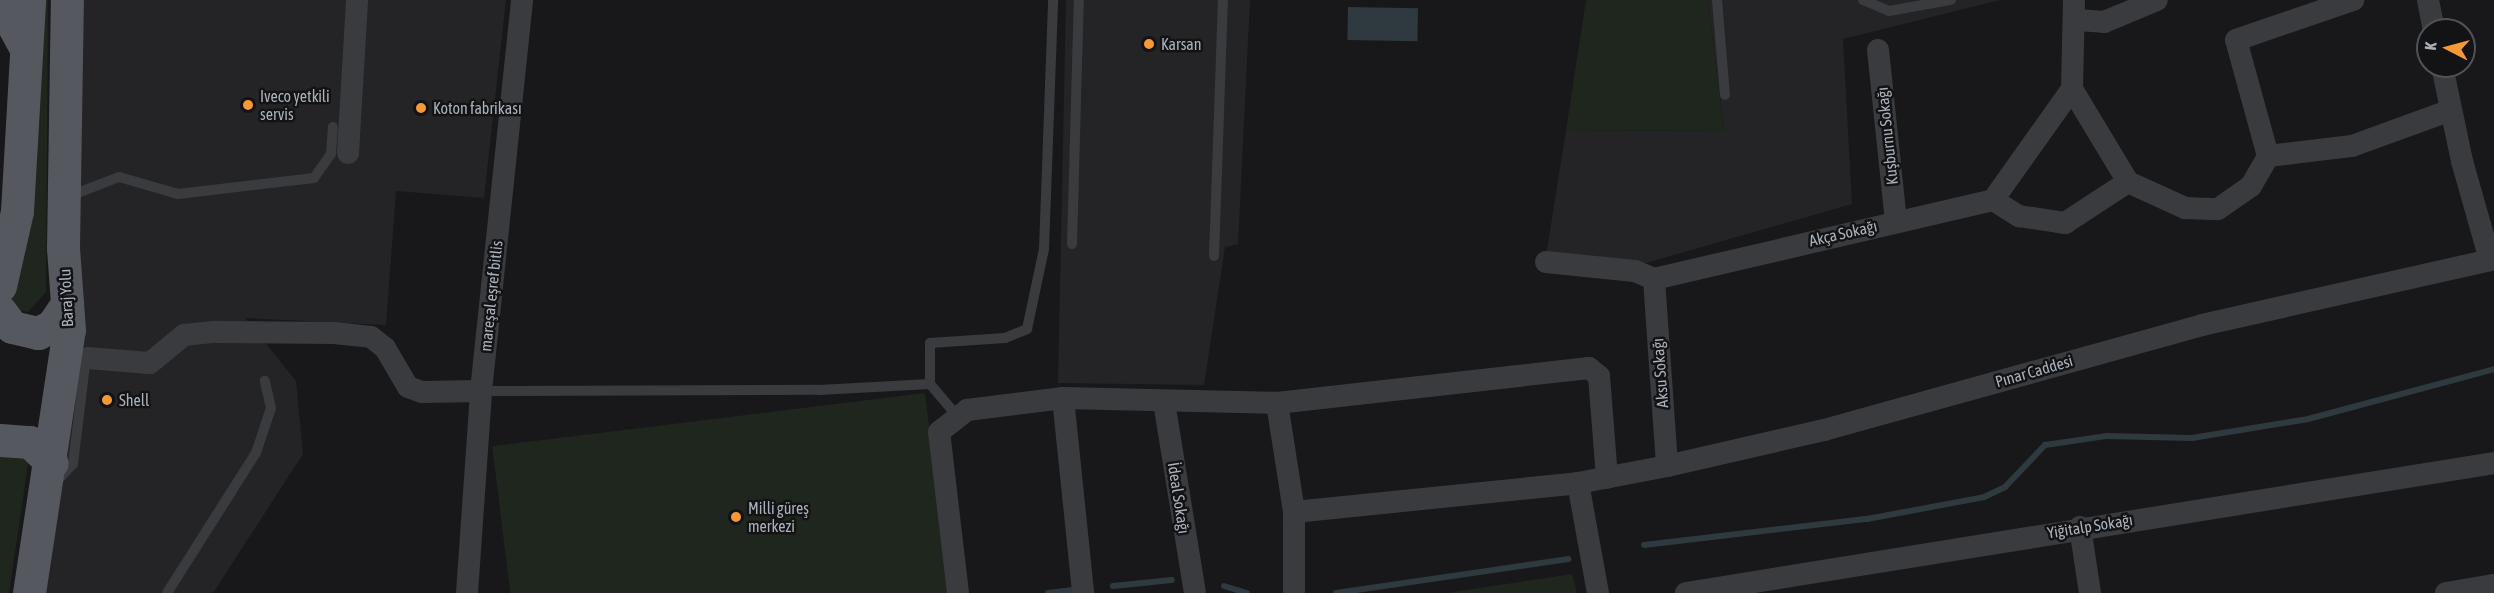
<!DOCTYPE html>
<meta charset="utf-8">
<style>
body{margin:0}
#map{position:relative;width:2494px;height:593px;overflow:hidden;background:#18181a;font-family:"Asap Condensed",sans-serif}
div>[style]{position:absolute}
.built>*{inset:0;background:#242427}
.green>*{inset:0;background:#1e261e;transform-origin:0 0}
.water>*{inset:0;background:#2e3a3f;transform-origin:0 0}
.stream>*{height:6px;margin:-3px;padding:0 3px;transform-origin:3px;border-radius:3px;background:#2e3a3f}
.lane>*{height:10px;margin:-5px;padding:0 5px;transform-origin:5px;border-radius:5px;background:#393b3f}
.street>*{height:22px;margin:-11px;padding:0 11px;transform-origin:11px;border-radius:11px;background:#393b3f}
.primary>*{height:33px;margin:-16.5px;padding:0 16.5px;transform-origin:16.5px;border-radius:16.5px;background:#55585e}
.dots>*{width:16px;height:16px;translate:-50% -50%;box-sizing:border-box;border:3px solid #131315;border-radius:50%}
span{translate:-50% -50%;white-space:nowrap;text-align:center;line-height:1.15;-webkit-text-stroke:5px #131315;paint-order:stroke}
.poi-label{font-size:16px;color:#aab1ba}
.left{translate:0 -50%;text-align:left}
.street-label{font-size:16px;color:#aab1ba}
.north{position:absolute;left:2416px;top:18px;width:60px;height:60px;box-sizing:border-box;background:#131315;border:2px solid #4f5257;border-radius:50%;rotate:276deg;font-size:16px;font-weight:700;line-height:24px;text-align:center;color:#aab1ba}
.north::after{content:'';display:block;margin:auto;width:21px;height:27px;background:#f69935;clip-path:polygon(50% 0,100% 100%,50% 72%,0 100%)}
</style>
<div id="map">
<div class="built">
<div style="clip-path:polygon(82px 0,506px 0,484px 198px,396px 191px,386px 325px,245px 318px,296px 381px,303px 454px,213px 593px,41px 593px)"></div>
<div style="clip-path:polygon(1066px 0,1250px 0,1238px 244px,1225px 247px,1204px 385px,1058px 383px)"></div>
<div style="clip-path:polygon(1708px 0,2000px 0,1843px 39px,1852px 204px,1646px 263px,1546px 256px,1566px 130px,1724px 131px)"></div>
</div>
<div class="green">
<div style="clip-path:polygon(38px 0,48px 0,46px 292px,28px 312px,16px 309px,7px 295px)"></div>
<div style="clip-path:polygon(1586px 0,1708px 0,1724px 131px,1566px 130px)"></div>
<div style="left:925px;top:393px;width:201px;height:436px;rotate:83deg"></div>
<div style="clip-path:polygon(0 451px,29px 458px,9px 593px,0 593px)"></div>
<div style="clip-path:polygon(1572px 574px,1577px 593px,1446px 593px)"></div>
</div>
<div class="water">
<div style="left:1348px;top:7px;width:70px;height:33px;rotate:1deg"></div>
</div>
<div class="stream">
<div style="left:1644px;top:545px;width:225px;rotate:-6.7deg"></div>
<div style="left:1867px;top:519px;width:119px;rotate:-10.6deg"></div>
<div style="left:1984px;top:497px;width:23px;rotate:-25deg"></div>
<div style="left:2005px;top:487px;width:58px;rotate:-46.4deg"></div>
<div style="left:2045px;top:445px;width:63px;rotate:-8.3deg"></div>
<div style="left:2107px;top:436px;width:85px;rotate:1.3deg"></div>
<div style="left:2192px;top:438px;width:118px;rotate:-9.3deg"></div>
<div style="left:2308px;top:419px;width:193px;rotate:-15deg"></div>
<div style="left:1113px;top:586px;width:59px;rotate:-5.8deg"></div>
<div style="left:1224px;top:586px;width:24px;rotate:17deg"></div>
<div style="left:1048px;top:593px;width:25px;rotate:-7deg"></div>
<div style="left:1336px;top:593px;width:235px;rotate:-8.3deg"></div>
</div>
<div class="lane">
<div style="left:1717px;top:0;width:95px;rotate:85.2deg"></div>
<div style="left:1863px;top:0;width:28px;rotate:23deg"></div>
<div style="left:1889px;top:11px;width:63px;rotate:-10.1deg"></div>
<div style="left:67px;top:197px;width:56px;rotate:-21deg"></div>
<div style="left:119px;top:177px;width:61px;rotate:16.1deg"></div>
<div style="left:178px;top:194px;width:137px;rotate:-6.7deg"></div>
<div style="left:314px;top:178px;width:29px;rotate:-55deg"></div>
<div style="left:331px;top:154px;width:27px;rotate:-86deg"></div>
<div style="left:1072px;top:244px;width:244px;rotate:-88.4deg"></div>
<div style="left:1214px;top:256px;width:256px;rotate:-88deg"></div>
<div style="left:930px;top:384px;width:41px;rotate:-90deg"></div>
<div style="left:930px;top:343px;width:75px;rotate:-3.8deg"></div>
<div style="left:1005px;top:338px;width:24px;rotate:-22deg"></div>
<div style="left:1027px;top:329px;width:82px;rotate:-78deg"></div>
<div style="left:1044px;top:249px;width:249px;rotate:-87.9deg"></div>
<div style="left:481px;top:391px;width:338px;rotate:-0.2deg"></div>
<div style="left:819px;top:390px;width:111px;rotate:-3.1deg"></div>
<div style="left:930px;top:384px;width:43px;rotate:49.7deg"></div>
<div style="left:57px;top:481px;width:23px;rotate:-47deg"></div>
<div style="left:73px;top:464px;width:108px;rotate:-83.1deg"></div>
<div style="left:167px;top:593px;width:166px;rotate:-57.6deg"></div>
<div style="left:256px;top:453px;width:47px;rotate:-71.6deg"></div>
<div style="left:271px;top:408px;width:28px;rotate:-103deg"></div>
</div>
<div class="street">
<div style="left:2074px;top:0;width:89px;rotate:91.3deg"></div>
<div style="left:2072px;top:89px;width:109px;rotate:58.9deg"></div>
<div style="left:2128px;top:182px;width:63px;rotate:24.5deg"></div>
<div style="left:2185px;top:208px;width:33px;rotate:2deg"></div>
<div style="left:2218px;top:209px;width:40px;rotate:-34.9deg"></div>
<div style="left:2251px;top:186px;width:34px;rotate:-60deg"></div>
<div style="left:2268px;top:156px;width:85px;rotate:-6.8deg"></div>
<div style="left:2352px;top:146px;width:105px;rotate:-20deg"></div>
<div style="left:2428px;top:0;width:31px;rotate:79deg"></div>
<div style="left:2077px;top:20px;width:27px;rotate:4deg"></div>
<div style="left:2104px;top:22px;width:57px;rotate:-22.5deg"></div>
<div style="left:1878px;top:50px;width:172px;rotate:84deg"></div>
<div style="left:2442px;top:66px;width:97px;rotate:78.1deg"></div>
<div style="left:2462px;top:161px;width:103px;rotate:74.2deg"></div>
<div style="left:2490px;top:260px;width:4px;rotate:-14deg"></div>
<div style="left:348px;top:153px;width:153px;rotate:-86.6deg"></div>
<div style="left:2268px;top:156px;width:120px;rotate:-105.4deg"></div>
<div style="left:2236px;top:40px;width:124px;rotate:-18.9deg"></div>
<div style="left:1993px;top:200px;width:136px;rotate:-54.6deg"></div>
<div style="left:1546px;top:262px;width:89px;rotate:5.8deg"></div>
<div style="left:1635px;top:271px;width:21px;rotate:23deg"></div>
<div style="left:1654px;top:279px;width:348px;rotate:-13.1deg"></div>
<div style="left:1993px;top:200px;width:31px;rotate:32deg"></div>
<div style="left:2019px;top:216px;width:47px;rotate:8.7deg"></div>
<div style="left:2065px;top:223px;width:75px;rotate:-33.1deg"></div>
<div style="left:1654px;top:279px;width:187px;rotate:86deg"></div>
<div style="left:87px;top:358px;width:63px;rotate:4.5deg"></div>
<div style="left:150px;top:363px;width:44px;rotate:-39.5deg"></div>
<div style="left:184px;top:335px;width:30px;rotate:-6deg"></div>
<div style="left:214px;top:332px;width:120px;rotate:0.5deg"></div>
<div style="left:334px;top:333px;width:37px;rotate:6deg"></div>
<div style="left:371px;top:337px;width:18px;rotate:38deg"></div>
<div style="left:385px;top:348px;width:45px;rotate:59.5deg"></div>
<div style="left:408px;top:387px;width:15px;rotate:20deg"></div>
<div style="left:422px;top:392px;width:59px;rotate:-1deg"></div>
<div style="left:1063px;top:398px;width:196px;rotate:84.1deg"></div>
<div style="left:1164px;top:402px;width:193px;rotate:80.8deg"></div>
<div style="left:1277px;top:403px;width:314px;rotate:-6.4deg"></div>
<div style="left:1589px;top:368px;width:13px;rotate:39deg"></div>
<div style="left:1599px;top:376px;width:102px;rotate:85.5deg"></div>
<div style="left:1578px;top:483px;width:112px;rotate:79.7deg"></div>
<div style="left:2080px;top:527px;width:67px;rotate:81.4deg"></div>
<div style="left:1294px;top:590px;width:78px;rotate:-90deg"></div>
<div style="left:467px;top:593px;width:202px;rotate:-86deg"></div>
<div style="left:481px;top:391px;width:393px;rotate:-84deg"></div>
<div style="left:958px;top:593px;width:162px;rotate:-96.7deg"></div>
<div style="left:939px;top:432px;width:36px;rotate:-38deg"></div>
<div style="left:967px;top:410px;width:97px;rotate:-7.1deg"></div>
<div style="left:1063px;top:398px;width:214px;rotate:1.3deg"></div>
<div style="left:1277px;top:403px;width:110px;rotate:81.1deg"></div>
<div style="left:1294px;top:512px;width:285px;rotate:-5.8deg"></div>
<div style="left:1578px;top:483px;width:91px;rotate:-10.8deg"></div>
<div style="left:1667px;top:466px;width:161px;rotate:-12.9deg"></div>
<div style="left:1824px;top:430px;width:392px;rotate:-15.5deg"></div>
<div style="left:2202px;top:325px;width:295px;rotate:-12.7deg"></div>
<div style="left:1686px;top:593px;width:818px;rotate:-9.14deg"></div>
<div style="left:2446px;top:593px;width:49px;rotate:-9.5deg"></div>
</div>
<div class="primary">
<div style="left:0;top:1px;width:52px;rotate:61.5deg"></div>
<div style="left:0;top:286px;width:77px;rotate:-77.2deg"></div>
<div style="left:17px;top:211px;width:211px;rotate:-86.7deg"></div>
<div style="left:0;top:311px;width:20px;rotate:53deg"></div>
<div style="left:12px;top:327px;width:27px;rotate:13deg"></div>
<div style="left:38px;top:333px;width:16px;rotate:-27deg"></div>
<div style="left:52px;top:326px;width:27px;rotate:-56deg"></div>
<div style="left:0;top:440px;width:30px;rotate:4deg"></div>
<div style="left:30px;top:442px;width:30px;rotate:44deg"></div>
<div style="left:29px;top:593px;width:266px;rotate:-81.4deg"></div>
<div style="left:69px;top:330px;width:82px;rotate:-94.2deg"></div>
<div style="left:63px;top:248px;width:248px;rotate:-89.1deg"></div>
</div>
<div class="dots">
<div style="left:1149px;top:44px;background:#f69935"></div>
<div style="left:248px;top:105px;background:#f69935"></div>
<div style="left:421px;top:108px;background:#f69935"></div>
<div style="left:107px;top:400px;background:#f69935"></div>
<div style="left:736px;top:517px;background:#f69935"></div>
</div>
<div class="poi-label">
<span class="left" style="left:1161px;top:44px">Karsan</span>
<span class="left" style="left:260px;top:105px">Iveco yetkili<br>servis</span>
<span class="left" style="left:433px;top:108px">Koton fabrikası</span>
<span class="left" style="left:119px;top:400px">Shell</span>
<span class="left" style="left:748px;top:517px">Milli güreş<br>merkezi</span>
</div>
<div class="street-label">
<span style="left:1887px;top:136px;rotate:-96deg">Kuşburnu Sokağı</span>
<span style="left:1843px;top:233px;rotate:-13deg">Akça Sokağı</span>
<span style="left:491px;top:296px;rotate:-84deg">mareşal eşref bitlis</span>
<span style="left:66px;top:298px;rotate:-93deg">Baraj Yolu</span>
<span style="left:2034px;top:371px;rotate:-16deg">Pınar Caddesi</span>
<span style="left:1660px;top:373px;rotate:-94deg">Aksu Sokağı</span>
<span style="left:1179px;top:498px;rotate:81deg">İdeal Sokağı</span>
<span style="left:2090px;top:526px;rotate:-9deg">Yiğitalp Sokağı</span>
</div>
<div class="north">K</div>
</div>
